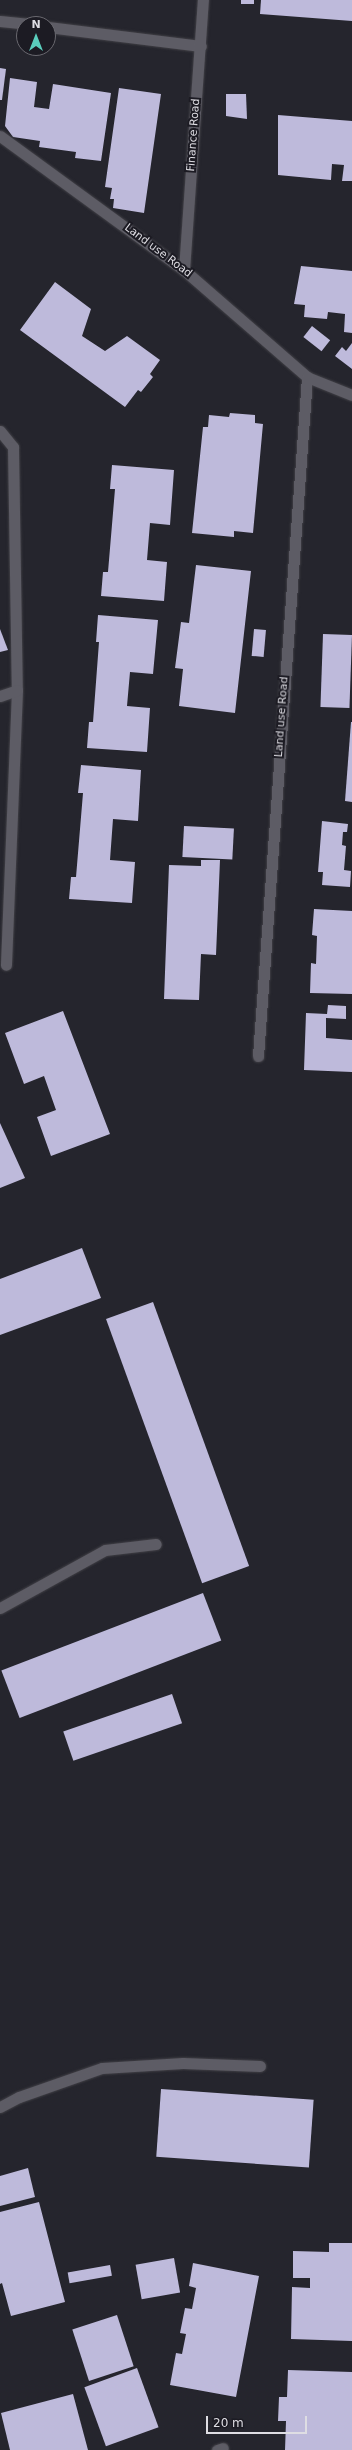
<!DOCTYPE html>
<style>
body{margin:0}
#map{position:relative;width:352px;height:2450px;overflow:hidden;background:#25252d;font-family:"DejaVu Sans",sans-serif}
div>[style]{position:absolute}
.building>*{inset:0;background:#bebadb;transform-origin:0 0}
.roads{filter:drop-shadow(0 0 1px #414046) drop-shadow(0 0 1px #414046)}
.service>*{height:11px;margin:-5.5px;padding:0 5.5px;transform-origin:5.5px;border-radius:5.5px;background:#5d5c65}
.minor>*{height:11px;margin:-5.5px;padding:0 5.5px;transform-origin:5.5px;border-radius:5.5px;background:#5d5c65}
span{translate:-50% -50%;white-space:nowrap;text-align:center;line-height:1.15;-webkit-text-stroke:4px #1c1b23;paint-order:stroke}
.street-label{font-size:11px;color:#dedde3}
.north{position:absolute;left:16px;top:16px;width:40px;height:40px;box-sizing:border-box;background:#1c1b23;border:1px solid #6a6970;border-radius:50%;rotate:0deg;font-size:11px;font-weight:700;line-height:16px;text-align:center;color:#dedde3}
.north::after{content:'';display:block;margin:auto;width:14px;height:18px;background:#5acebd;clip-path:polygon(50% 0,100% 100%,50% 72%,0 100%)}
.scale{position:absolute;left:206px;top:2416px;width:101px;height:18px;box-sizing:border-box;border:2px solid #dedde3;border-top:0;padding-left:5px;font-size:12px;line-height:14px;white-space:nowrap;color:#dedde3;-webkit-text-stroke:3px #1c1b23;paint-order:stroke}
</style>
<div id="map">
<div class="building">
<div style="left:241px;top:0;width:13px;height:4px"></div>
<div style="clip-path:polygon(261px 0,352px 0,352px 21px,260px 14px)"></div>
<div style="clip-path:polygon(0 68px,6px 69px,2px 100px,0 100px)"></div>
<div style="clip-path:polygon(10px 78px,37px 82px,34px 107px,49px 109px,53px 84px,111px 93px,101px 161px,75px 158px,76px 152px,39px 147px,40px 141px,13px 137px,5px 126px)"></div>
<div style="clip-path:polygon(119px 88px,161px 94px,144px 213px,113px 208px,114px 199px,110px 199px,112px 188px,105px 187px)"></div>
<div style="clip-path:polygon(226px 94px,246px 94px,247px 119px,226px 116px)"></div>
<div style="clip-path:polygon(278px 115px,352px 121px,352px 181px,342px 181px,344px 165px,332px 164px,331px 180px,278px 175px)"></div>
<div style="clip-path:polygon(301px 266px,352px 271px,352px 333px,344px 332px,345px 314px,328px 312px,327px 319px,304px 317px,305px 305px,294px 304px)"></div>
<div style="clip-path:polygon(55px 282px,91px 309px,82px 336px,105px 351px,127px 336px,160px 360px,150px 374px,153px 377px,141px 392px,138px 390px,125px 407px,20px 330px)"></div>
<div style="left:312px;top:326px;width:23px;height:14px;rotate:38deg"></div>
<div style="clip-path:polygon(352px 343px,352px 369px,335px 356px,342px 347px,346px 351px)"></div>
<div style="clip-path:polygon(230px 413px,255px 415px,255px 423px,263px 424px,253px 533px,234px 531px,234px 537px,192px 533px,203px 427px,208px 427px,209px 415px,229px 417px)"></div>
<div style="clip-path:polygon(112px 465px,174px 470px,170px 525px,150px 523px,147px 560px,167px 562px,164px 601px,101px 596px,103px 572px,108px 572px,115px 489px,110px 489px)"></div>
<div style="clip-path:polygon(196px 565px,251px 571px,235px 713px,179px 706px,183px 669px,175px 668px,181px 622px,189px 623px)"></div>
<div style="clip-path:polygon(98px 615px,158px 620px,153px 674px,130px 672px,127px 706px,150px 708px,147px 752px,87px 748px,89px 722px,93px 722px,99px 642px,96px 642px)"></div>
<div style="clip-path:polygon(0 629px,8px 650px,0 652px)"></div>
<div style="left:254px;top:629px;width:12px;height:27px;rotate:5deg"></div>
<div style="left:323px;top:634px;width:29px;height:73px;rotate:2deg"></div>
<div style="clip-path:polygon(351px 722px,352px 722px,352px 802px,345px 801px)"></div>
<div style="clip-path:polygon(81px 765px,141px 770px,138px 821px,113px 819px,110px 860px,135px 862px,132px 903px,69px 899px,71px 877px,76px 877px,83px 793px,78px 793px)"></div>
<div style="clip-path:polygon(322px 821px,348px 824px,347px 832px,343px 832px,342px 845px,346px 846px,344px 870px,351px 871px,350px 887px,322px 885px,323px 872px,318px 872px)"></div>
<div style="left:184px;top:826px;width:50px;height:31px;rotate:3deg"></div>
<div style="clip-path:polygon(201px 860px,220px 860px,216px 955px,201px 954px,199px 1000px,164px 999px,169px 865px,201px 866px)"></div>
<div style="clip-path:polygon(314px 909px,352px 911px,352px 994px,310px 993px,311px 963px,316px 964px,317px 936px,312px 935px)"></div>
<div style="clip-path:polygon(328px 1005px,346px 1006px,346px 1019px,326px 1018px,326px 1038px,352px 1040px,352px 1072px,304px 1070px,306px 1013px,327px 1014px)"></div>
<div style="clip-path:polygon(63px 1011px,110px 1134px,51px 1156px,37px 1117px,56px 1110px,44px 1076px,24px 1084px,5px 1033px)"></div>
<div style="clip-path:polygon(0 1123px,25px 1178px,0 1188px)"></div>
<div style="clip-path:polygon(82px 1248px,101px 1298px,0 1335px,0 1279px)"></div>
<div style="left:153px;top:1302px;width:281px;height:50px;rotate:70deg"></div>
<div style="left:203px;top:1593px;width:51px;height:216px;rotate:69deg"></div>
<div style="left:172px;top:1694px;width:31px;height:115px;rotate:71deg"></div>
<div style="left:161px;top:2089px;width:153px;height:68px;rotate:4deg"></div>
<div style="clip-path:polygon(28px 2168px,35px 2197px,0 2206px,0 2176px)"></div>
<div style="clip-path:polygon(39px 2202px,65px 2302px,11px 2316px,2px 2283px,0 2284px,0 2212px)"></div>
<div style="clip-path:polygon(329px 2243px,352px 2243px,352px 2341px,291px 2339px,292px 2287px,310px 2288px,310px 2278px,293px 2278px,293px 2251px,329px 2252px)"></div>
<div style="left:174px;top:2258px;width:35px;height:39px;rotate:80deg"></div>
<div style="clip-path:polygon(193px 2263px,259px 2276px,236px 2397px,170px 2385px,176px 2353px,182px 2354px,186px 2334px,180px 2333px,185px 2308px,192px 2309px,196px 2288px,189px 2286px)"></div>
<div style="left:110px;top:2265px;width:11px;height:43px;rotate:80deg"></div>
<div style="left:117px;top:2315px;width:54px;height:47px;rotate:72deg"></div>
<div style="left:137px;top:2368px;width:63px;height:56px;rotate:70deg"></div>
<div style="clip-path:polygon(288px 2370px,352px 2372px,352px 2450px,285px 2450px,286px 2421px,278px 2421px,279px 2397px,287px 2397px)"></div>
<div style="clip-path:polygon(73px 2394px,88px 2450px,10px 2450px,1px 2413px)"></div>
</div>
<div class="roads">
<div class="service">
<div style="left:0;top:1608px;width:120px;rotate:-28.9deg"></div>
<div style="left:105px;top:1550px;width:51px;rotate:-6.7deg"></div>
</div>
<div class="minor">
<div style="left:0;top:21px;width:27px;rotate:6deg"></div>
<div style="left:48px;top:27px;width:154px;rotate:7.1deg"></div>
<div style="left:0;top:136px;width:228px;rotate:36.1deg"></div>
<div style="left:184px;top:270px;width:163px;rotate:41deg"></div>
<div style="left:307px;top:377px;width:48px;rotate:21.8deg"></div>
<div style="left:184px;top:270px;width:271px;rotate:-86deg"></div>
<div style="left:0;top:431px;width:21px;rotate:51deg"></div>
<div style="left:13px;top:447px;width:243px;rotate:89.1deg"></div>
<div style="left:17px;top:690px;width:275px;rotate:92.3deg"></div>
<div style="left:0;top:696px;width:18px;rotate:-19deg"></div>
<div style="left:258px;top:1056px;width:681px;rotate:-85.87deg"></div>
<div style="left:0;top:2107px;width:21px;rotate:-28deg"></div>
<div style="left:19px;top:2097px;width:88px;rotate:-19.3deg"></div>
<div style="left:102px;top:2068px;width:81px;rotate:-3.5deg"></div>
<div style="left:183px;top:2063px;width:77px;rotate:2.2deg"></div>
<div style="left:217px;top:2450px;width:6px;rotate:-18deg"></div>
</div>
</div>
<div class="street-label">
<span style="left:194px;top:135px;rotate:-86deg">Finance Road</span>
<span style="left:158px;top:251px;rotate:37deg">Land use Road</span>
<span style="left:282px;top:717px;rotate:-86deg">Land use Road</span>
</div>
<div class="north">N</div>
<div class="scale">20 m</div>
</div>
